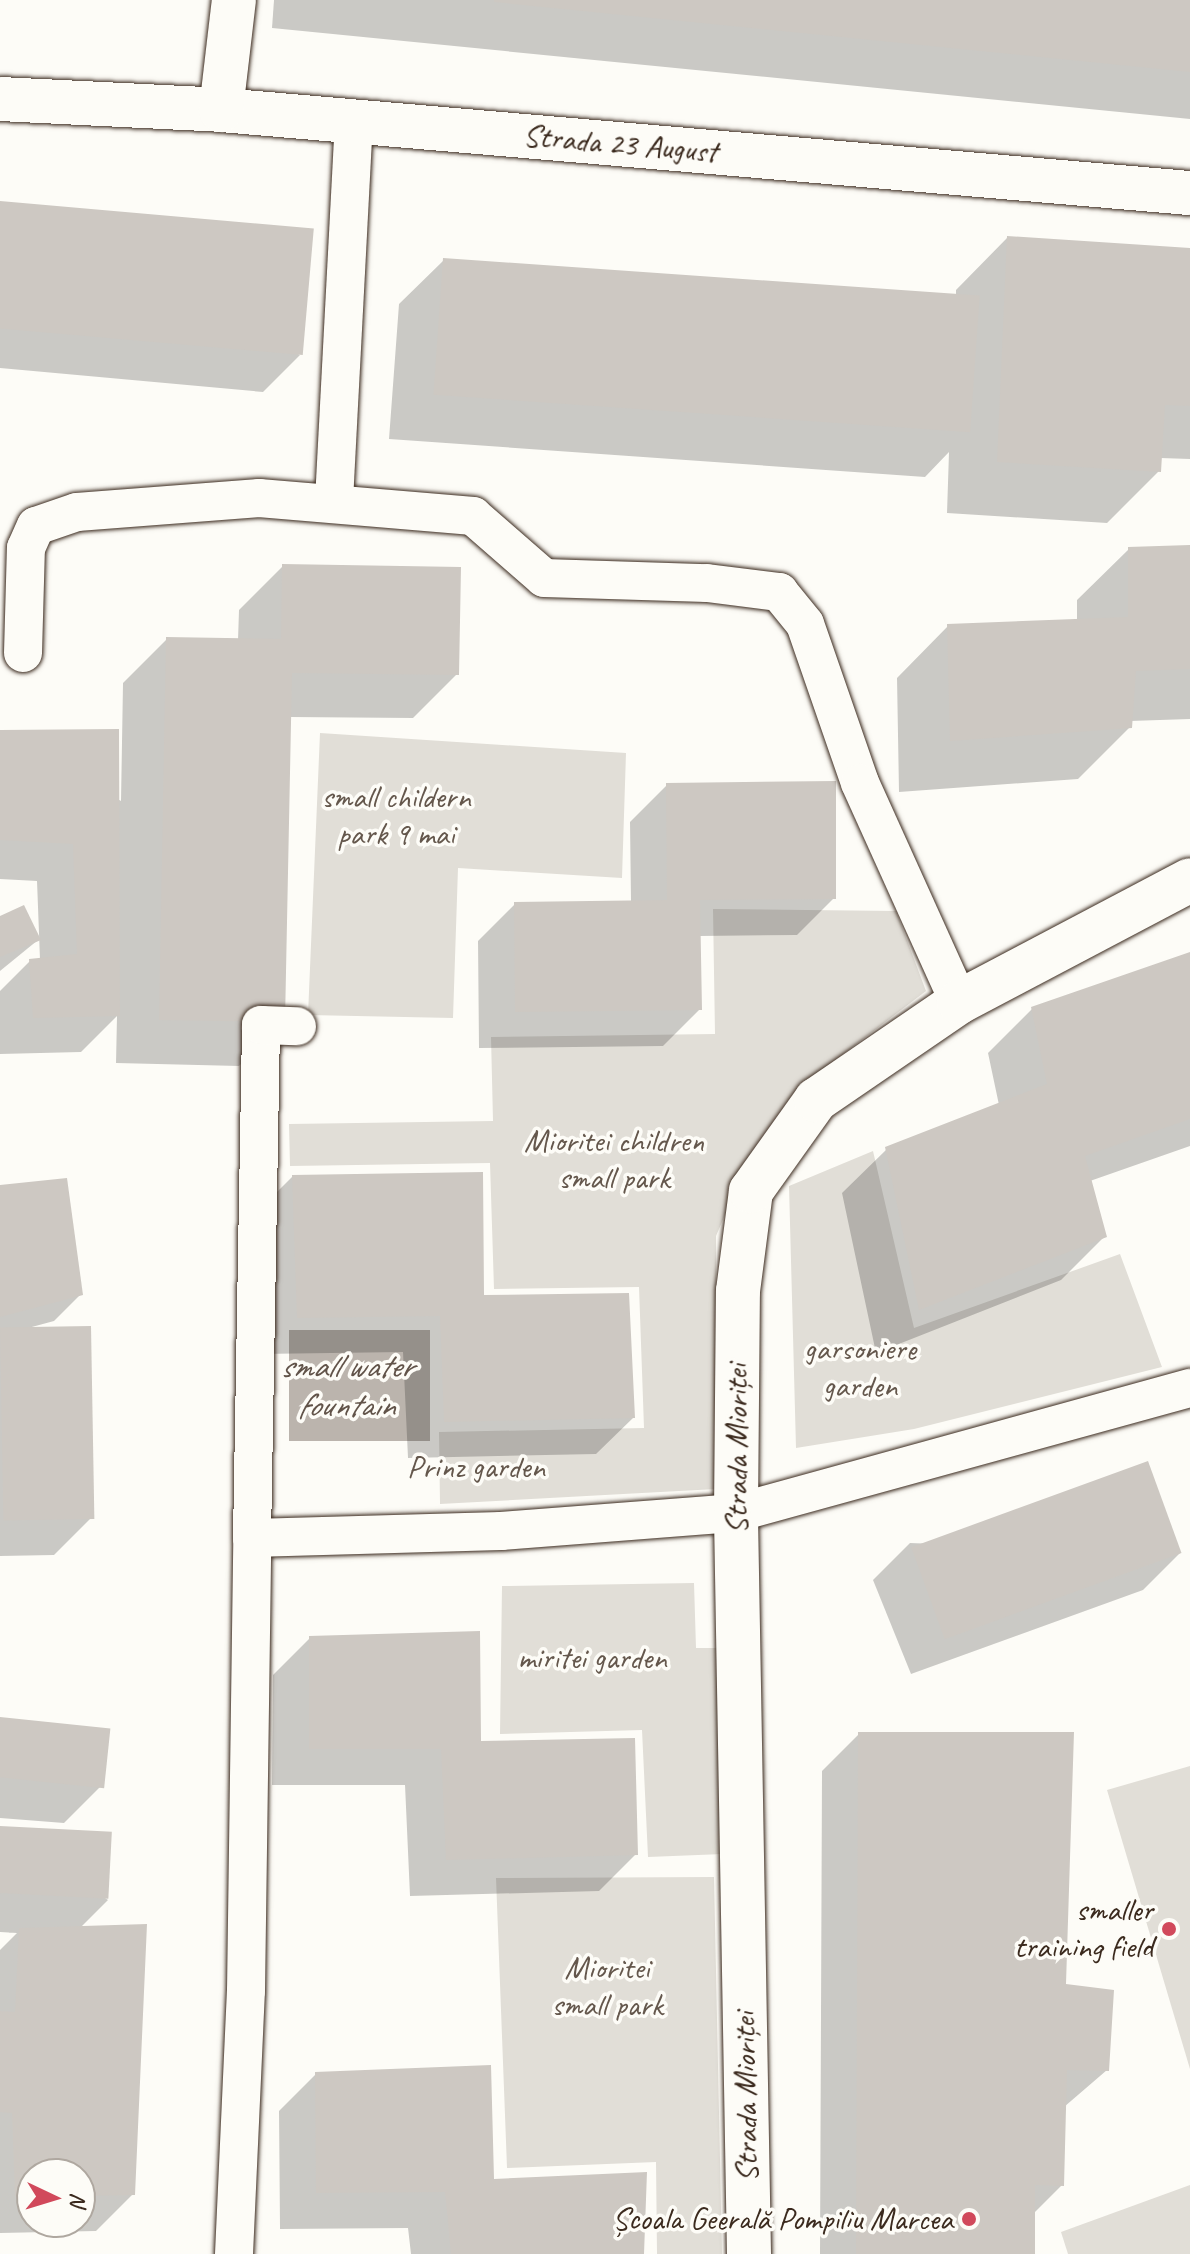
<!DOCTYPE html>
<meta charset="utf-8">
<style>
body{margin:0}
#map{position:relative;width:1190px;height:2254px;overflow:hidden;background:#fdfcf7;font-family:Caveat,sans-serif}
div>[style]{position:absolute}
.green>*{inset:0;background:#e1ded7}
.water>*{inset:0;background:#bbb4ad;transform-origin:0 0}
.shadow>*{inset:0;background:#0003}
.building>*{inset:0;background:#cdc8c2;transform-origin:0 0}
.roads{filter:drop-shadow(0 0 2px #3b2a1e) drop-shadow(0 0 2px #3b2a1e)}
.service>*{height:38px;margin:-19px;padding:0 19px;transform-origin:19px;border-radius:19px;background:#fdfcf7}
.minor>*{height:44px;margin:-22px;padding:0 22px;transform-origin:22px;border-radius:22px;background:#fdfcf7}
.dots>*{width:22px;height:22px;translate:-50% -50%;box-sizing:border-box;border:4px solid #fdfcf7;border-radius:50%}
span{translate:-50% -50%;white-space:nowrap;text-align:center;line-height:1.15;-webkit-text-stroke:7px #fdfcf7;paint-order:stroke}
.street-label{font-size:32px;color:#3b2a1e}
.park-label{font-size:32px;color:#64574c}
.poi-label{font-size:32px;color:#3b2a1e}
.right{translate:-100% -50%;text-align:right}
.water-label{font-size:34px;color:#615349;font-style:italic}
.north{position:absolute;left:16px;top:2158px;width:80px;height:80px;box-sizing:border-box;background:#fdfcf7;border:2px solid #afa8a0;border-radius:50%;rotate:94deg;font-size:22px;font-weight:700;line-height:32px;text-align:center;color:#3b2a1e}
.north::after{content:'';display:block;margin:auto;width:28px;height:36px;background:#d1495b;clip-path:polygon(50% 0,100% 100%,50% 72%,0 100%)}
</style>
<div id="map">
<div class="green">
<div style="clip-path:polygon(320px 733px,626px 753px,622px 878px,458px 868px,453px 1018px,308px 1015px)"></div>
<div style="clip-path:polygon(713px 909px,896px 911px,926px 991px,805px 1083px,733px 1196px,716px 1236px,716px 1489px,440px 1504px,439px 1432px,644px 1428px,639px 1287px,494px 1289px,490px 1163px,290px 1166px,289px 1124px,493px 1121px,491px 1037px,715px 1034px)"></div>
<div style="clip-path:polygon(873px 1151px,914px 1328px,1120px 1254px,1162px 1367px,914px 1429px,796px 1448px,789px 1186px)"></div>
<div style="clip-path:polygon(694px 1583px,696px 1648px,721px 1648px,723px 1854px,648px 1857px,642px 1730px,500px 1734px,502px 1586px)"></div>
<div style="clip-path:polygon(1190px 1766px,1190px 2069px,1107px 1790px)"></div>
<div style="clip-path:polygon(714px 1877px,722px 2254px,657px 2254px,656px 2162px,507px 2168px,496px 1878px)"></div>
<div style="clip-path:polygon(1190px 2185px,1190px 2254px,1068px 2254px,1061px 2232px)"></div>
</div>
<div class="water">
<div style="left:289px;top:1330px;width:141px;height:111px"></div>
</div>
<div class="shadow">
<div style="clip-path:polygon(274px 0,1190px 0,1190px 119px,272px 28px)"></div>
<div style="clip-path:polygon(0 203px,300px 355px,263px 392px,0 368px)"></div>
<div style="clip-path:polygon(1007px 238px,1190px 250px,1190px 459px,1160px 458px,1159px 471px,1107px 523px,947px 513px,949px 452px,925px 477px,389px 439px,399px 304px,444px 260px,956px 296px,956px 290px)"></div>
<div style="clip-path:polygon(1190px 547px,1190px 719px,1130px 721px,1130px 727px,1078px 779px,899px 792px,897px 678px,948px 626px,1077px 621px,1077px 600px,1129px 549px)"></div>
<div style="clip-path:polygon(283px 566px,457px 674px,413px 718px,289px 717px,283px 1022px,239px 1066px,116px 1063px,117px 1016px,81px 1052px,0 1054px,0 991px,30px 961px,40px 960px,37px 881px,0 879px,0 732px,121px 801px,123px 683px,167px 639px,238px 640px,239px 610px)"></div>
<div style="clip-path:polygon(667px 785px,834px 898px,797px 935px,699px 936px,700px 1009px,663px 1046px,479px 1048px,478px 941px,515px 904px,631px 902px,630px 822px)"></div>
<div style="clip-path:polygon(0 918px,38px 940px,0 971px)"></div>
<div style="clip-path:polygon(1190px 955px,1190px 1146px,1090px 1181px,1105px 1236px,1061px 1280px,876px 1353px,842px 1193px,887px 1149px,999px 1105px,988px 1053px,1032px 1009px)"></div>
<div style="clip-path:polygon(293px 1176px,482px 1298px,633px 1418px,596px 1454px,408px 1458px,403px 1352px,260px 1354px,256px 1213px)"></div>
<div style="clip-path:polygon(0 1187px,81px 1294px,54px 1321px,17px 1331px,91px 1518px,54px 1555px,0 1556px)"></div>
<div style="clip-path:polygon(910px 1543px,1180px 1553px,1143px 1590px,911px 1674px,873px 1580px)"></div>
<div style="clip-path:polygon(310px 1638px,479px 1743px,636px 1854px,599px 1891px,410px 1896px,405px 1785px,272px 1785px,273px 1675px)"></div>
<div style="clip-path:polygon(0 1719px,101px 1786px,64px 1823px,0 1818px)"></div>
<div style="clip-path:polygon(859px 1734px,1064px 1986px,1107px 2070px,1064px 2107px,1062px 2185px,1033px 2214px,1033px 2254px,820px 2254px,822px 1771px)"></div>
<div style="clip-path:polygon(evenodd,0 1828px,108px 1900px,80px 1928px,133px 2194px,96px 2231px,0 2233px,0 1950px,17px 1933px,0 1932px,0 1828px,32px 2174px,80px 2174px,80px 2222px,32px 2222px,32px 2174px)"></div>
<div style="clip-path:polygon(316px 2074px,492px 2182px,642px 2254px,411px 2254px,408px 2228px,280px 2229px,279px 2111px)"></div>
</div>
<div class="building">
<div style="clip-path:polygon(494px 0,1190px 0,1190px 72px,494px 2px)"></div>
<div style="left:0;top:201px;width:315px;height:127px;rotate:5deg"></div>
<div style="clip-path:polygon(1007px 236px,1190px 248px,1190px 406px,1165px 405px,1161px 472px,997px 462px)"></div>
<div style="left:443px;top:258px;width:538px;height:137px;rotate:4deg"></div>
<div style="clip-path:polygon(1190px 545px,1190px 669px,1136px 671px,1132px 728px,950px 741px,947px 624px,1128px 617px,1128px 547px)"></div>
<div style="clip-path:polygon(282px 564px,461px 567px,459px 675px,292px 673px,285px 1022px,159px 1020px,166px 637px,281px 639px)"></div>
<div style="clip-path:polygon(119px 729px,120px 1016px,33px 1018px,29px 959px,77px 954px,73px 844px,0 840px,0 730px)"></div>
<div style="clip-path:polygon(836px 781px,836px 899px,700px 900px,702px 1010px,515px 1012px,514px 902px,667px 900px,666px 783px)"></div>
<div style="clip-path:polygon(24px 905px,41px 940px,0 957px,0 916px)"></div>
<div style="clip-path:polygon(1190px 952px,1190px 1119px,1085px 1156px,1107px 1237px,919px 1310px,885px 1147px,1047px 1084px,1031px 1007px)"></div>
<div style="clip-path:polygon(483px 1172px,484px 1295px,629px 1293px,635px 1418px,444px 1422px,440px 1316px,297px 1318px,292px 1175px)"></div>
<div style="clip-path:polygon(67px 1178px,83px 1295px,0 1317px,0 1185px)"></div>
<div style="left:91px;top:1326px;width:193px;height:91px;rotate:89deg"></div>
<div style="left:1148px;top:1461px;width:98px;height:252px;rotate:70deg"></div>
<div style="clip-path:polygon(480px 1631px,481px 1741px,635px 1738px,638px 1855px,446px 1860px,441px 1749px,309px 1749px,309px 1636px)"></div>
<div style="left:0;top:1717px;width:111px;height:60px;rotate:6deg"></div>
<div style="clip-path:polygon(858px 1732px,1074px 1732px,1066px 1984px,1114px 1990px,1109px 2071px,1067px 2070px,1064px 2186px,1035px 2185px,1035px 2254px,856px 2254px)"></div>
<div style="left:0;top:1826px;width:112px;height:67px;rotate:3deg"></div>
<div style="clip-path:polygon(147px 1924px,135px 2195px,80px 2196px,80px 2174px,32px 2174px,32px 2197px,15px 2197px,12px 2113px,0 2112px,0 2011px,15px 2012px,19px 1928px)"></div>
<div style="clip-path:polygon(491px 2065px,494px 2179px,647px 2172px,644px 2254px,451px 2254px,445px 2192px,316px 2193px,315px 2072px)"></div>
</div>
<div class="roads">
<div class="service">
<div style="left:334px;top:501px;width:381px;rotate:-87deg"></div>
<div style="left:23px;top:653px;width:105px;rotate:-88.4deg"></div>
<div style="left:26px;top:548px;width:24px;rotate:-66deg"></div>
<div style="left:36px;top:526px;width:43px;rotate:-18.9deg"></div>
<div style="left:77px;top:512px;width:183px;rotate:-4.4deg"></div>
<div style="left:259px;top:498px;width:215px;rotate:4.8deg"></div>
<div style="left:473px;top:516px;width:94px;rotate:41.1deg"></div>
<div style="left:544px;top:578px;width:163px;rotate:1.8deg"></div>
<div style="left:707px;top:583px;width:73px;rotate:7.1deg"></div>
<div style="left:779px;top:592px;width:41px;rotate:50.9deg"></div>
<div style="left:805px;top:624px;width:168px;rotate:70.9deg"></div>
<div style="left:860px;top:783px;width:240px;rotate:65.7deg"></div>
<div style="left:252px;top:1538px;width:513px;rotate:-88.99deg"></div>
<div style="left:261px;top:1025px;width:36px;rotate:2deg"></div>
<div style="left:234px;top:2254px;width:263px;rotate:-87.4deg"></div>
<div style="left:246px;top:1991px;width:453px;rotate:-89.2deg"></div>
<div style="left:252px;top:1538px;width:249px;rotate:-1.6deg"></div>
<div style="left:501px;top:1531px;width:236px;rotate:-4.4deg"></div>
<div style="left:736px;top:1513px;width:471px;rotate:-15.4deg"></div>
</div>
<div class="minor">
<div style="left:0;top:99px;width:221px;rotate:2.8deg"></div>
<div style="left:221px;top:110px;width:973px;rotate:4.9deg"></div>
<div style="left:221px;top:110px;width:111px;rotate:-83.3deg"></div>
<div style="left:749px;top:2254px;width:741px;rotate:-91.01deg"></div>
<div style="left:736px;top:1513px;width:222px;rotate:-89.5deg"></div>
<div style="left:738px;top:1291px;width:101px;rotate:-82.6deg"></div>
<div style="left:751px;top:1191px;width:112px;rotate:-54.5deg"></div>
<div style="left:816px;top:1100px;width:173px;rotate:-34.4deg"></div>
<div style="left:959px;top:1002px;width:261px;rotate:-27.8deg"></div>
</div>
</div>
<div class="dots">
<div style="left:1169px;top:1929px;background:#d1495b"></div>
<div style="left:969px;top:2219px;background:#d1495b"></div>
</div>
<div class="street-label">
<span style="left:620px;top:144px;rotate:5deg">Strada 23 August</span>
<span style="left:737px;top:1449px;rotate:-90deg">Strada Mioriței</span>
<span style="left:746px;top:2097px;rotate:-91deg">Strada Mioriței</span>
</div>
<div class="park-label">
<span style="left:396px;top:816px">small childern<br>park 9 mai</span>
<span style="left:614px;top:1160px">Mioritei children<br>small park</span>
<span style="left:860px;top:1368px">garsoniere<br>garden</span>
<span style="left:476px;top:1467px">Prinz garden</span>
<span style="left:592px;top:1658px">miritei garden</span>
<span style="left:607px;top:1987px">Mioritei<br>small park</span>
</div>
<div class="poi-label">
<span class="right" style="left:1153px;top:1929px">smaller<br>training field</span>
<span class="right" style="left:953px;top:2219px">Școala Geerală Pompiliu Marcea</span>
</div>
<div class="water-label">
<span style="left:346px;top:1385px">small water<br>fountain</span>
</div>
<div class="north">N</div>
</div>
